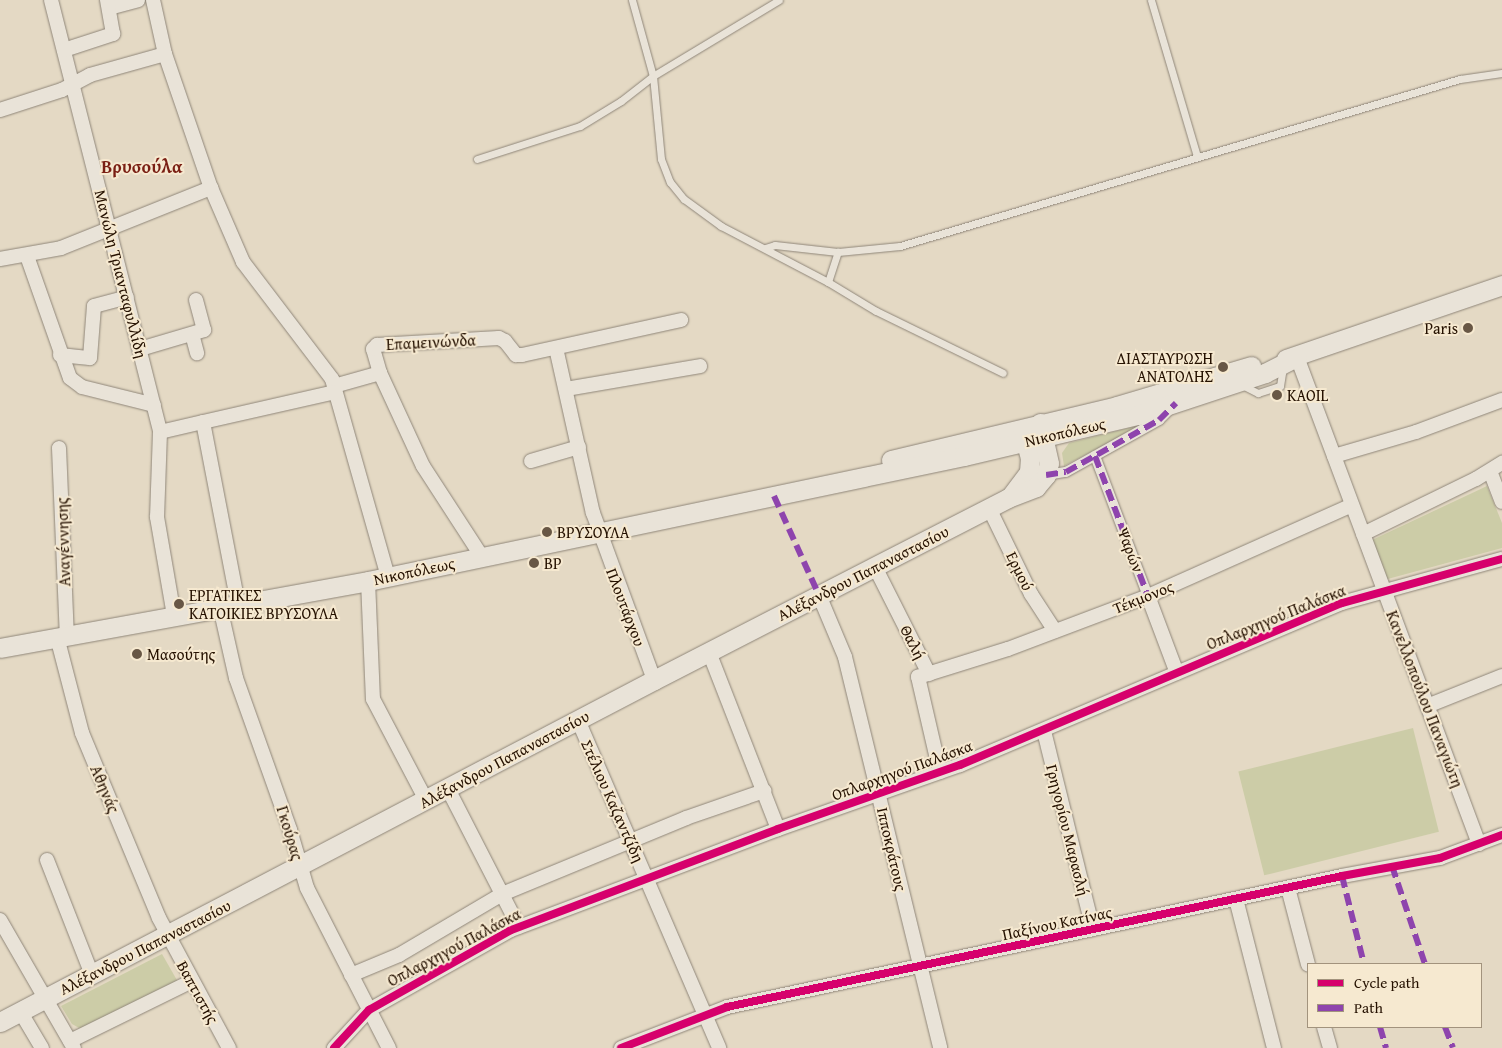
<!DOCTYPE html>
<meta charset="utf-8">
<style>
body{margin:0}
#map{position:relative;width:1502px;height:1048px;overflow:hidden;background:#e4d9c4;font-family:"Gentium Book Plus",serif}
div>[style]{position:absolute}
.green>*{inset:0;background:#cccca7;transform-origin:0 0}
.roads{filter:drop-shadow(0 0 1px #8f8679) drop-shadow(0 0 1px #8f8679)}
.service>*{height:7px;margin:-3.5px;padding:0 3.5px;transform-origin:3.5px;border-radius:3.5px;background:#e9e3d8}
.pedestrian>*{height:10px;margin:-5px;padding:0 5px;transform-origin:5px;border-radius:5px;background:#e9e3d8}
.minor>*{height:14px;margin:-7px;padding:0 7px;transform-origin:7px;border-radius:7px;background:#e9e3d8}
.secondary>*{height:19px;margin:-9.5px;padding:0 9.5px;transform-origin:9.5px;border-radius:9.5px;background:#e9e3d8}
.quiet>*{height:6px;margin-top:-3px;transform-origin:0;background:repeating-linear-gradient(90deg,#8e44ad 0 12px,transparent 0 18px)}
.cycleway>*{height:8px;margin:-4px;padding:0 4px;transform-origin:4px;border-radius:4px;background:#d6006c}
.dots>*{width:14px;height:14px;translate:-50% -50%;box-sizing:border-box;border:2px solid #f6e9d0;border-radius:50%}
span{translate:-50% -50%;white-space:nowrap;text-align:center;line-height:1.15;-webkit-text-stroke:4px #f6e9d0;paint-order:stroke}
.street-label{font-size:16px;color:#251100}
.poi-label{font-size:16px;color:#251100}
.right{translate:-100% -50%;text-align:right}
.left{translate:0 -50%;text-align:left}
.neighbourhood-label{font-size:18px;color:#7a1f14;font-weight:700}
.legend{position:absolute;left:1307px;top:963px;width:175px;height:65px;box-sizing:border-box;background:#f6e9d0;border:1px solid #a2937d;margin:0;padding:6px 9px;list-style:none;font-size:15px;color:#251100}
.legend li{display:flex;align-items:center;gap:10px;height:25px}
.legend b{width:25px;border:1px solid #a2937d}
</style>
<div id="map">
<div class="green">
<div style="clip-path:polygon(1144px 424px,1064px 466px,1062px 453px,1069px 443px)"></div>
<div style="clip-path:polygon(1487px 486px,1502px 523px,1502px 548px,1384px 580px,1370px 541px)"></div>
<div style="left:1413px;top:728px;width:107px;height:180px;rotate:76deg"></div>
<div style="clip-path:polygon(162px 954px,178px 982px,81px 1029px,72px 1024px,61px 1006px)"></div>
</div>
<div class="roads">
<div class="service">
<div style="left:632px;top:0;width:79px;rotate:74.6deg"></div>
<div style="left:653px;top:76px;width:83px;rotate:84.5deg"></div>
<div style="left:661px;top:159px;width:25px;rotate:69deg"></div>
<div style="left:670px;top:182px;width:22px;rotate:51deg"></div>
<div style="left:684px;top:199px;width:46px;rotate:36.1deg"></div>
<div style="left:721px;top:226px;width:121px;rotate:27.6deg"></div>
<div style="left:828px;top:282px;width:56px;rotate:31.1deg"></div>
<div style="left:876px;top:311px;width:141px;rotate:26deg"></div>
<div style="left:1151px;top:0;width:163px;rotate:73.6deg"></div>
<div style="left:477px;top:159px;width:108px;rotate:-17.8deg"></div>
<div style="left:580px;top:126px;width:48px;rotate:-31.4deg"></div>
<div style="left:621px;top:101px;width:41px;rotate:-38deg"></div>
<div style="left:653px;top:76px;width:147px;rotate:-31.1deg"></div>
<div style="left:765px;top:248px;width:10px;rotate:-17deg"></div>
<div style="left:775px;top:245px;width:63px;rotate:6.3deg"></div>
<div style="left:838px;top:252px;width:62px;rotate:-5.5deg"></div>
<div style="left:900px;top:246px;width:584px;rotate:-16.61deg"></div>
<div style="left:1460px;top:79px;width:42px;rotate:-8.1deg"></div>
<div style="left:828px;top:282px;width:32px;rotate:-72deg"></div>
<div style="left:1242px;top:385px;width:18px;rotate:27deg"></div>
<div style="left:1258px;top:393px;width:23px;rotate:-18deg"></div>
<div style="left:1280px;top:386px;width:19px;rotate:-81deg"></div>
</div>
<div class="pedestrian">
<div style="left:1095px;top:456px;width:150px;rotate:69.3deg"></div>
<div style="left:1046px;top:475px;width:20px;rotate:-9deg"></div>
<div style="left:1066px;top:472px;width:107px;rotate:-29.2deg"></div>
<div style="left:1159px;top:420px;width:17px;rotate:-45deg"></div>
</div>
<div class="minor">
<div style="left:51px;top:0;width:446px;rotate:75.8deg"></div>
<div style="left:160px;top:432px;width:85px;rotate:92deg"></div>
<div style="left:157px;top:517px;width:99px;rotate:80.2deg"></div>
<div style="left:153px;top:0;width:55px;rotate:77.5deg"></div>
<div style="left:165px;top:54px;width:142px;rotate:71.1deg"></div>
<div style="left:211px;top:188px;width:81px;rotate:66.6deg"></div>
<div style="left:243px;top:262px;width:147px;rotate:52.7deg"></div>
<div style="left:332px;top:379px;width:206px;rotate:74.2deg"></div>
<div style="left:109px;top:8px;width:30px;rotate:-15deg"></div>
<div style="left:64px;top:50px;width:52px;rotate:-18.1deg"></div>
<div style="left:113px;top:34px;width:35px;rotate:-100deg"></div>
<div style="left:0;top:110px;width:65px;rotate:-17.9deg"></div>
<div style="left:62px;top:90px;width:32px;rotate:-28deg"></div>
<div style="left:90px;top:75px;width:78px;rotate:-15.6deg"></div>
<div style="left:27px;top:256px;width:129px;rotate:70.6deg"></div>
<div style="left:70px;top:378px;width:15px;rotate:37deg"></div>
<div style="left:82px;top:387px;width:74px;rotate:14deg"></div>
<div style="left:0;top:259px;width:62px;rotate:-10.2deg"></div>
<div style="left:61px;top:248px;width:162px;rotate:-21.8deg"></div>
<div style="left:192px;top:334px;width:20px;rotate:75deg"></div>
<div style="left:556px;top:348px;width:169px;rotate:77.4deg"></div>
<div style="left:593px;top:513px;width:178px;rotate:69.9deg"></div>
<div style="left:140px;top:349px;width:67px;rotate:-16.5deg"></div>
<div style="left:204px;top:330px;width:31px;rotate:-105deg"></div>
<div style="left:60px;top:355px;width:30px;rotate:6deg"></div>
<div style="left:90px;top:358px;width:52px;rotate:-85.6deg"></div>
<div style="left:94px;top:306px;width:34px;rotate:-15deg"></div>
<div style="left:1297px;top:357px;width:520px;rotate:69.51deg"></div>
<div style="left:380px;top:373px;width:102px;rotate:65.2deg"></div>
<div style="left:423px;top:466px;width:108px;rotate:57deg"></div>
<div style="left:334px;top:386px;width:48px;rotate:-15.8deg"></div>
<div style="left:380px;top:373px;width:25px;rotate:-106deg"></div>
<div style="left:373px;top:349px;width:6px;rotate:-45deg"></div>
<div style="left:377px;top:345px;width:122px;rotate:-3.3deg"></div>
<div style="left:499px;top:338px;width:7px;rotate:27deg"></div>
<div style="left:505px;top:341px;width:18px;rotate:52deg"></div>
<div style="left:516px;top:355px;width:6px"></div>
<div style="left:522px;top:355px;width:163px;rotate:-12.4deg"></div>
<div style="left:566px;top:389px;width:136px;rotate:-9.7deg"></div>
<div style="left:203px;top:422px;width:135px;rotate:-12.8deg"></div>
<div style="left:160px;top:432px;width:44px;rotate:-13.1deg"></div>
<div style="left:203px;top:422px;width:185px;rotate:79.1deg"></div>
<div style="left:59px;top:448px;width:187px;rotate:87.6deg"></div>
<div style="left:1334px;top:456px;width:85px;rotate:-16.3deg"></div>
<div style="left:1416px;top:432px;width:92px;rotate:-20.4deg"></div>
<div style="left:531px;top:461px;width:50px;rotate:-16.3deg"></div>
<div style="left:1490px;top:471px;width:33px;rotate:69deg"></div>
<div style="left:989px;top:508px;width:96px;rotate:64deg"></div>
<div style="left:1031px;top:594px;width:44px;rotate:57deg"></div>
<div style="left:1363px;top:534px;width:126px;rotate:-26deg"></div>
<div style="left:1476px;top:479px;width:31px;rotate:-32deg"></div>
<div style="left:875px;top:567px;width:120px;rotate:63.2deg"></div>
<div style="left:368px;top:581px;width:118px;rotate:87.6deg"></div>
<div style="left:373px;top:699px;width:114px;rotate:62.3deg"></div>
<div style="left:819px;top:595px;width:67px;rotate:67.2deg"></div>
<div style="left:845px;top:657px;width:402px;rotate:76.3deg"></div>
<div style="left:1148px;top:596px;width:82px;rotate:69.4deg"></div>
<div style="left:220px;top:607px;width:73px;rotate:77.3deg"></div>
<div style="left:236px;top:678px;width:161px;rotate:70.4deg"></div>
<div style="left:290px;top:830px;width:60px;rotate:73.7deg"></div>
<div style="left:307px;top:888px;width:180px;rotate:62.9deg"></div>
<div style="left:57px;top:637px;width:99px;rotate:75.4deg"></div>
<div style="left:82px;top:733px;width:200px;rotate:67.4deg"></div>
<div style="left:159px;top:918px;width:148px;rotate:61.7deg"></div>
<div style="left:709px;top:652px;width:190px;rotate:68.7deg"></div>
<div style="left:1427px;top:706px;width:81px;rotate:-21.8deg"></div>
<div style="left:578px;top:720px;width:357px;rotate:66.7deg"></div>
<div style="left:1044px;top:731px;width:204px;rotate:76.1deg"></div>
<div style="left:940px;top:772px;width:98px;rotate:-103deg"></div>
<div style="left:918px;top:677px;width:94px;rotate:-17.3deg"></div>
<div style="left:1008px;top:649px;width:150px;rotate:-20.7deg"></div>
<div style="left:1148px;top:596px;width:223px;rotate:-24deg"></div>
<div style="left:448px;top:789px;width:155px;rotate:62.8deg"></div>
<div style="left:47px;top:860px;width:123px;rotate:68.6deg"></div>
<div style="left:1288px;top:888px;width:79px;rotate:75.3deg"></div>
<div style="left:1236px;top:899px;width:154px;rotate:75.7deg"></div>
<div style="left:0;top:920px;width:148px;rotate:60deg"></div>
<div style="left:351px;top:975px;width:52px;rotate:-22.6deg"></div>
<div style="left:399px;top:955px;width:120px;rotate:-30.6deg"></div>
<div style="left:502px;top:894px;width:199px;rotate:-22.4deg"></div>
<div style="left:686px;top:818px;width:83px;rotate:-19.1deg"></div>
<div style="left:20px;top:1011px;width:43px;rotate:59.3deg"></div>
<div style="left:1324px;top:1027px;width:22px;rotate:74deg"></div>
<div style="left:70px;top:1041px;width:136px;rotate:-26.2deg"></div>
<div style="left:334px;top:1048px;width:52px;rotate:-47.4deg"></div>
<div style="left:369px;top:1010px;width:163px;rotate:-29.4deg"></div>
<div style="left:511px;top:930px;width:285px;rotate:-20.7deg"></div>
<div style="left:778px;top:829px;width:193px;rotate:-19.4deg"></div>
<div style="left:960px;top:765px;width:415px;rotate:-23deg"></div>
<div style="left:1342px;top:603px;width:166px;rotate:-15.4deg"></div>
<div style="left:621px;top:1048px;width:114px;rotate:-21.1deg"></div>
<div style="left:727px;top:1007px;width:629px;rotate:-12.02deg"></div>
<div style="left:1342px;top:876px;width:100px;rotate:-10.4deg"></div>
<div style="left:1440px;top:858px;width:66px;rotate:-20.4deg"></div>
</div>
<div class="secondary">
<div style="left:1286px;top:359px;width:228px;rotate:-18.9deg"></div>
<div style="left:891px;top:460px;width:232px;rotate:-13.4deg"></div>
<div style="left:1117px;top:406px;width:140px;rotate:-16.6deg"></div>
<div style="left:1011px;top:496px;width:30px;rotate:-53deg"></div>
<div style="left:1029px;top:472px;width:14px;rotate:-86deg"></div>
<div style="left:1030px;top:458px;width:28px;rotate:-105deg"></div>
<div style="left:0;top:648px;width:374px;rotate:-10.3deg"></div>
<div style="left:368px;top:581px;width:609px;rotate:-11.85deg"></div>
<div style="left:964px;top:456px;width:179px;rotate:-13.3deg"></div>
<div style="left:1138px;top:415px;width:134px;rotate:-18.3deg"></div>
<div style="left:1265px;top:373px;width:36px;rotate:-27deg"></div>
<div style="left:0;top:1022px;width:738px;rotate:-27.61deg"></div>
<div style="left:654px;top:680px;width:398px;rotate:-27.2deg"></div>
<div style="left:1008px;top:498px;width:30px;rotate:-21deg"></div>
<div style="left:1036px;top:487px;width:16px;rotate:-50deg"></div>
<div style="left:1046px;top:475px;width:12px;rotate:-76deg"></div>
<div style="left:1049px;top:463px;width:41px;rotate:-102.7deg"></div>
</div>
</div>
<div class="quiet">
<div style="left:1095px;top:456px;width:150px;rotate:69.3deg"></div>
<div style="left:1046px;top:475px;width:20px;rotate:-9deg"></div>
<div style="left:1066px;top:472px;width:107px;rotate:-29.2deg"></div>
<div style="left:1159px;top:420px;width:24px;rotate:-45deg"></div>
<div style="left:774px;top:496px;width:109px;rotate:65.6deg"></div>
<div style="left:1392px;top:866px;width:103px;rotate:71.4deg"></div>
<div style="left:1342px;top:876px;width:91px;rotate:76deg"></div>
<div style="left:1380px;top:1027px;width:22px;rotate:74deg"></div>
<div style="left:1445px;top:1027px;width:22px;rotate:69deg"></div>
</div>
<div class="cycleway">
<div style="left:334px;top:1048px;width:52px;rotate:-47.4deg"></div>
<div style="left:369px;top:1010px;width:163px;rotate:-29.4deg"></div>
<div style="left:511px;top:930px;width:285px;rotate:-20.7deg"></div>
<div style="left:778px;top:829px;width:193px;rotate:-19.4deg"></div>
<div style="left:960px;top:765px;width:415px;rotate:-23deg"></div>
<div style="left:1342px;top:603px;width:166px;rotate:-15.4deg"></div>
<div style="left:621px;top:1048px;width:114px;rotate:-21.1deg"></div>
<div style="left:727px;top:1007px;width:629px;rotate:-12.02deg"></div>
<div style="left:1342px;top:876px;width:100px;rotate:-10.4deg"></div>
<div style="left:1440px;top:858px;width:66px;rotate:-20.4deg"></div>
</div>
<div class="dots">
<div style="left:1468px;top:328px;background:#685745"></div>
<div style="left:1223px;top:367px;background:#685745"></div>
<div style="left:1277px;top:395px;background:#685745"></div>
<div style="left:547px;top:532px;background:#685745"></div>
<div style="left:534px;top:563px;background:#685745"></div>
<div style="left:179px;top:604px;background:#685745"></div>
<div style="left:137px;top:654px;background:#685745"></div>
</div>
<div class="street-label">
<span style="left:121px;top:274px;rotate:76deg">Μανώλη Τριανταφυλλίδη</span>
<span style="left:431px;top:342px;rotate:-3deg">Επαμεινώνδα</span>
<span style="left:1065px;top:432px;rotate:-13deg">Νικοπόλεως</span>
<span style="left:63px;top:542px;rotate:-92deg">Αναγέννησης</span>
<span style="left:1131px;top:550px;rotate:69deg">Ψαρών</span>
<span style="left:414px;top:571px;rotate:-12deg">Νικοπόλεως</span>
<span style="left:1020px;top:571px;rotate:64deg">Ερμού</span>
<span style="left:863px;top:573px;rotate:-27deg">Αλέξανδρου Παπαναστασίου</span>
<span style="left:1143px;top:597px;rotate:-22deg">Τέκμονος</span>
<span style="left:626px;top:607px;rotate:69deg">Πλουτάρχου</span>
<span style="left:1276px;top:617px;rotate:-22deg">Οπλαρχηγού Παλάσκα</span>
<span style="left:913px;top:642px;rotate:63deg">Θαλή</span>
<span style="left:1425px;top:699px;rotate:69deg">Κανελλοπούλου Παναγιώτη</span>
<span style="left:504px;top:759px;rotate:-28deg">Αλέξανδρου Παπαναστασίου</span>
<span style="left:902px;top:770px;rotate:-20deg">Οπλαρχηγού Παλάσκα</span>
<span style="left:105px;top:789px;rotate:67deg">Αθηνάς</span>
<span style="left:613px;top:801px;rotate:66deg">Στέλιου Καζαντζίδη</span>
<span style="left:1068px;top:830px;rotate:76deg">Γρηγορίου Μαρασλή</span>
<span style="left:290px;top:833px;rotate:73deg">Γκούρας</span>
<span style="left:892px;top:849px;rotate:77deg">Ιπποκράτους</span>
<span style="left:1057px;top:923px;rotate:-12deg">Παξίνου Κατίνας</span>
<span style="left:145px;top:947px;rotate:-27deg">Αλέξανδρου Παπαναστασίου</span>
<span style="left:454px;top:947px;rotate:-28deg">Οπλαρχηγού Παλάσκα</span>
<span style="left:198px;top:992px;rotate:61deg">Βαπτιστής</span>
</div>
<div class="poi-label">
<span class="right" style="left:1458px;top:328px">Paris</span>
<span class="right" style="left:1213px;top:367px">ΔΙΑΣΤΑΥΡΩΣΗ<br>ΑΝΑΤΟΛΗΣ</span>
<span class="left" style="left:1287px;top:395px">KAOIL</span>
<span class="left" style="left:557px;top:532px">ΒΡΥΣΟΥΛΑ</span>
<span class="left" style="left:544px;top:563px">BP</span>
<span class="left" style="left:189px;top:604px">ΕΡΓΑΤΙΚΕΣ<br>ΚΑΤΟΙΚΙΕΣ ΒΡΥΣΟΥΛΑ</span>
<span class="left" style="left:147px;top:654px">Μασούτης</span>
</div>
<div class="neighbourhood-label">
<span style="left:142px;top:167px">Βρυσούλα</span>
</div>
<ul class="legend">
<li><b style="height:6px;background:#d6006c"></b>Cycle path</li>
<li><b style="height:6px;background:#8e44ad"></b>Path</li>
</ul>
</div>
